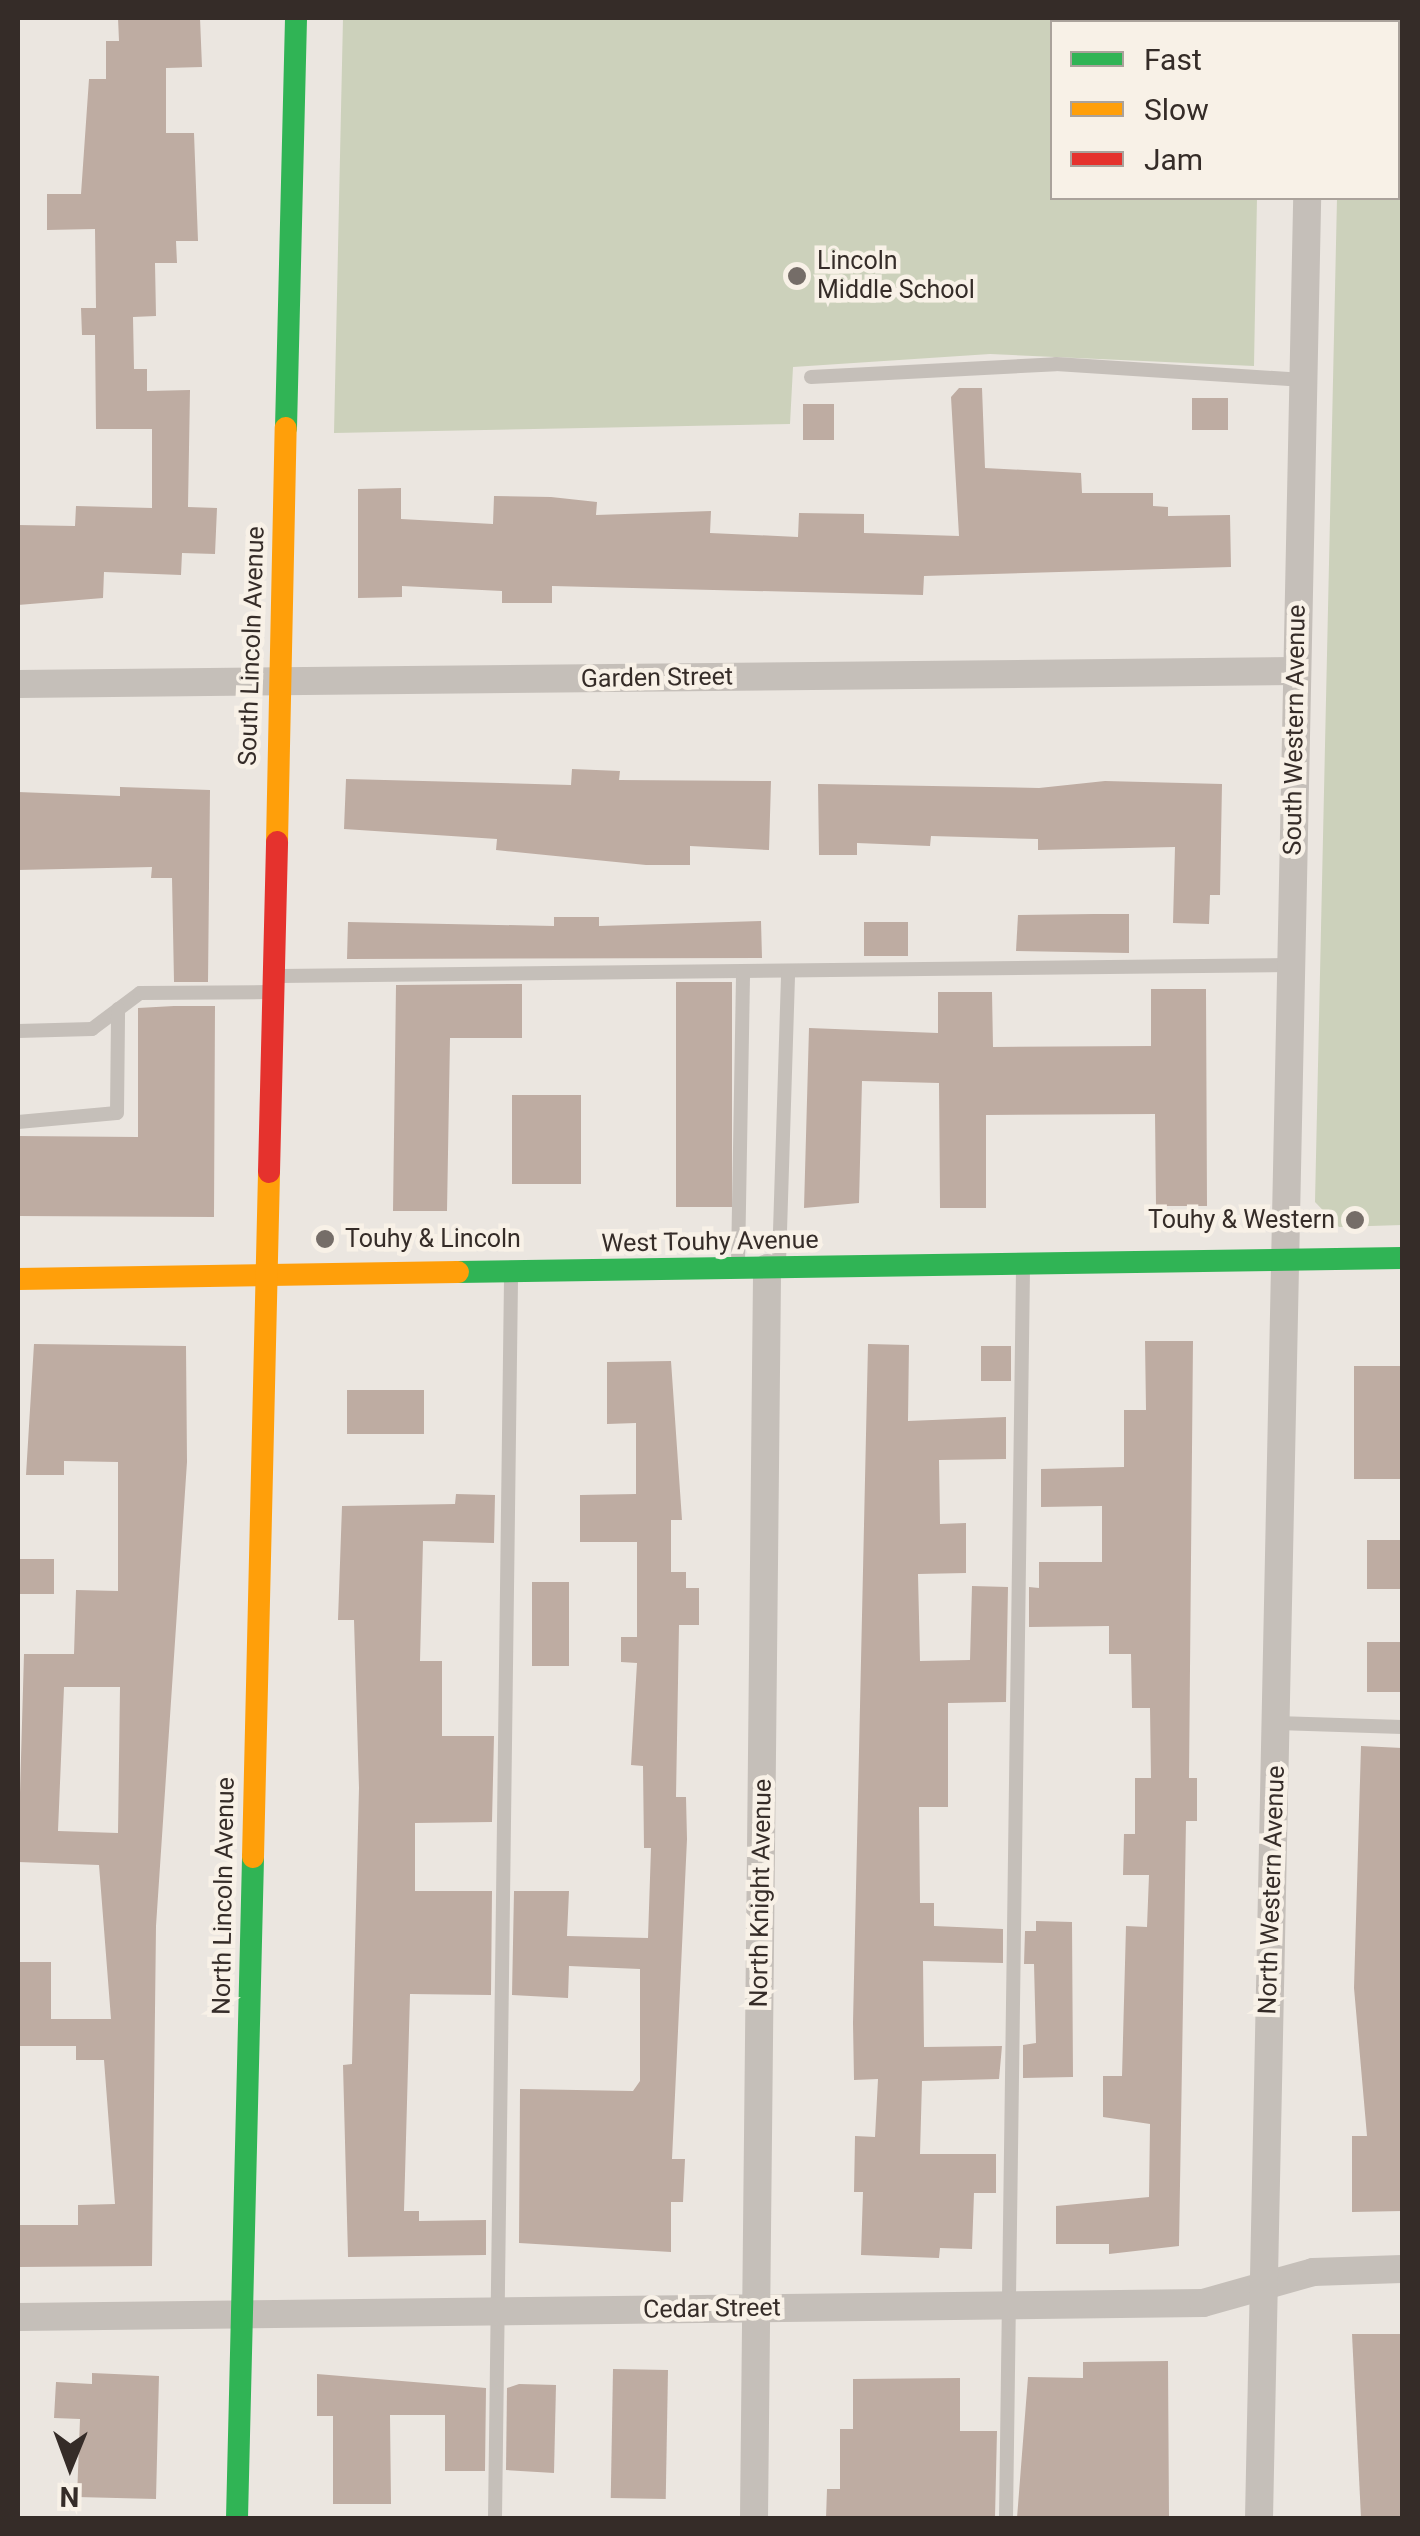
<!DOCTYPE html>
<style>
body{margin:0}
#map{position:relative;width:1420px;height:2536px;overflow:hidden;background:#ebe6e0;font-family:Roboto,sans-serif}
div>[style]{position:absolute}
.green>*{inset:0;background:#ccd1bb}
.building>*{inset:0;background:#beaca2;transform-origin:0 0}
.lane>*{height:14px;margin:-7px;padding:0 7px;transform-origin:7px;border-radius:7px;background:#c5bfb9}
.street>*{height:28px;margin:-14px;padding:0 14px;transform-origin:14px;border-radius:14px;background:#c5bfb9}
.fast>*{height:22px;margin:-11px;padding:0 11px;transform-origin:11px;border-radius:11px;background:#30b455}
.slow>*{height:22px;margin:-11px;padding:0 11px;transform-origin:11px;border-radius:11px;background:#ff9f0a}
.jam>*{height:22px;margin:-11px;padding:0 11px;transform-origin:11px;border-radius:11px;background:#e5322d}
.dots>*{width:28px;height:28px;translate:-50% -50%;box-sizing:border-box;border:5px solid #f8f1e7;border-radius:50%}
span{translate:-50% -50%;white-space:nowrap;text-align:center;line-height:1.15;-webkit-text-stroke:9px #f8f1e7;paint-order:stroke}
.poi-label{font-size:25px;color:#352c28}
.left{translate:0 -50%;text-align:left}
.right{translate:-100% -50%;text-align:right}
.street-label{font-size:25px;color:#352c28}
.frame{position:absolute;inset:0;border:20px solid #352c28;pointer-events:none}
.legend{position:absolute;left:1050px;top:20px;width:350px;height:180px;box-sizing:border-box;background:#f8f1e7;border:2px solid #aaa29b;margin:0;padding:12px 18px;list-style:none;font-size:30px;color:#352c28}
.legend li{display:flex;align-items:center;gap:20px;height:50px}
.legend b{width:50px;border:2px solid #aaa29b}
.north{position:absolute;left:20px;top:2416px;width:100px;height:100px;-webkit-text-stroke:8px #f8f1e7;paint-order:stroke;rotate:181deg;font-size:28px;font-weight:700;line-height:40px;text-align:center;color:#352c28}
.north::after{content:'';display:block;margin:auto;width:35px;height:45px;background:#352c28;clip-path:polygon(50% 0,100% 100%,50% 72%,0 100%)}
</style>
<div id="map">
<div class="green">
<div style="clip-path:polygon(343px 18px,1260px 18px,1052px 22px,1052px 198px,1257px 198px,1254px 366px,990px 354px,793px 367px,790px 424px,334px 433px)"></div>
<div style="clip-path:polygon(1341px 18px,1402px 18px,1402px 1225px,1339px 1227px,1315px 1202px,1337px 198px,1398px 198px,1398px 22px)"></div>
</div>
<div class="building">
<div style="clip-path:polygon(118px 18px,200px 18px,202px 67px,166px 68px,166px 133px,194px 133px,198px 241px,176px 241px,177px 263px,155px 263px,156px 316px,133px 317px,134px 369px,147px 369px,147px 391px,190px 390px,188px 507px,217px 508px,215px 554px,182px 553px,181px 575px,104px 572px,103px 598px,18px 605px,18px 525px,75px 526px,76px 506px,152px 508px,152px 429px,96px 429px,95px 335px,82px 335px,81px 308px,96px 308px,95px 229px,47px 230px,47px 194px,81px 194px,89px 79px,106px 79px,106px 41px,119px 41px)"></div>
<div style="clip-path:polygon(959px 388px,982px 388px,985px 468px,1081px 473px,1082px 493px,1153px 493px,1153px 506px,1168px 507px,1168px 516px,1230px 515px,1231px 567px,924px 576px,923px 595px,552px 586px,552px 603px,502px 603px,502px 591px,402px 586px,402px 597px,358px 598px,358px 489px,401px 488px,401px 519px,493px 524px,494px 496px,551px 497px,597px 502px,596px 515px,711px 511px,710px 533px,798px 537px,799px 513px,864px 514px,864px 533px,959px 536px,951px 397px)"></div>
<div style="left:1192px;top:398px;width:36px;height:32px"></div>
<div style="left:803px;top:404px;width:31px;height:36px"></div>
<div style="clip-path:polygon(572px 769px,620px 771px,619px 780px,771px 781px,769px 850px,690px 846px,690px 865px,646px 865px,496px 850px,497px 839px,344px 829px,346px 779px,571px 785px)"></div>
<div style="clip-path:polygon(1105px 781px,1222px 784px,1220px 895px,1210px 895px,1209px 924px,1173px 923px,1175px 847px,1038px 850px,1038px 839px,931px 836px,930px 846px,857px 843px,857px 855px,819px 855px,818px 784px,1039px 788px)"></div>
<div style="clip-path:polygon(120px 787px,210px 790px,208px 982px,174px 982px,172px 878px,151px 878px,152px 867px,18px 870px,18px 792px,120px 796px)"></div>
<div style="clip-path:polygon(1094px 914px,1129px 914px,1129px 953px,1016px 951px,1018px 915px)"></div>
<div style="clip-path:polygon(554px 917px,599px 917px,599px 926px,761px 921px,762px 958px,347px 959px,348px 922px,554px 926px)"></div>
<div style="left:864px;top:922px;width:44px;height:34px"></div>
<div style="left:676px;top:982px;width:56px;height:225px"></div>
<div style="clip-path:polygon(522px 984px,522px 1038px,450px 1038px,447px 1211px,393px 1211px,396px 985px)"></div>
<div style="clip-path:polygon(1151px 989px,1206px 989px,1207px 1206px,1156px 1206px,1155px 1114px,986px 1115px,986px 1208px,940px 1208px,939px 1083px,862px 1081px,859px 1203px,804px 1208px,809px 1028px,938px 1033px,938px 992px,992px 992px,993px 1047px,1151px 1046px)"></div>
<div style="clip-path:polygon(174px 1006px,215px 1006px,214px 1217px,18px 1216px,18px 1136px,138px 1137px,138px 1008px)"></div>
<div style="left:512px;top:1095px;width:69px;height:89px"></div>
<div style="clip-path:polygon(1145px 1341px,1193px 1341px,1189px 1778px,1197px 1778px,1197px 1821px,1186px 1821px,1179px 2246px,1109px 2254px,1109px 2244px,1056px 2244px,1056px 2206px,1149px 2197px,1150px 2124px,1103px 2117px,1103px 2076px,1122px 2076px,1126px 1926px,1147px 1927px,1149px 1875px,1123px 1875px,1124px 1834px,1135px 1834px,1135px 1778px,1151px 1778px,1150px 1708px,1132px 1708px,1131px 1654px,1109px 1654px,1109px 1626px,1029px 1627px,1029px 1587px,1039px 1588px,1039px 1562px,1102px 1562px,1102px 1506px,1041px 1507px,1041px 1469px,1124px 1467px,1124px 1410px,1146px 1410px)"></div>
<div style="clip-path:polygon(evenodd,34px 1344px,186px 1346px,187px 1462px,156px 1926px,152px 2266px,18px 2267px,18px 2225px,78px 2225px,78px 2205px,115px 2204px,104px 2060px,76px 2060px,76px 2046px,18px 2046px,19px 1962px,51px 1962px,51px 2019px,111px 2019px,99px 1865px,18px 1862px,24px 1654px,74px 1654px,76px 1590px,118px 1591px,118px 1462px,64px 1461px,64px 1475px,26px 1475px,34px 1344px,64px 1687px,120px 1687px,118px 1833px,58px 1831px,64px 1687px)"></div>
<div style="clip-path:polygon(868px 1344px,909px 1345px,908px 1421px,1006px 1417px,1006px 1459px,939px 1460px,940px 1524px,966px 1523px,966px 1573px,918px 1574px,920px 1661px,970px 1660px,972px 1586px,1008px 1587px,1006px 1702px,948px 1703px,948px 1807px,919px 1807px,920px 1903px,934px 1903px,934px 1926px,1003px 1929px,1003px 1963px,923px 1961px,924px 2047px,1002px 2046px,999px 2079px,922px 2081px,920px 2154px,996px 2154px,996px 2193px,974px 2193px,972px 2249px,940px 2248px,939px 2258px,861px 2255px,863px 2192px,854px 2192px,855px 2136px,875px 2137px,878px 2079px,854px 2080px,853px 2023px)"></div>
<div style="left:981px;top:1346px;width:30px;height:35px"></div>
<div style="clip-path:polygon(671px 1361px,682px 1520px,671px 1520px,671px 1572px,686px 1572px,686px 1588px,699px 1588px,699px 1625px,679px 1625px,676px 1797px,686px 1797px,687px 1839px,672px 2159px,685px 2159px,683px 2202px,671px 2202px,671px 2252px,519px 2243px,520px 2089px,633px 2091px,640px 2081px,640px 1969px,569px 1966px,568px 1998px,512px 1995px,514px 1891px,569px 1891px,567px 1936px,648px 1938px,651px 1848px,644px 1848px,643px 1766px,631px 1765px,637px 1663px,621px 1662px,621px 1637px,637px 1637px,637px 1542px,580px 1542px,580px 1495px,636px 1494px,636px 1423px,607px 1424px,607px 1362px)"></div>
<div style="left:1354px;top:1366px;width:48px;height:113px"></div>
<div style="left:347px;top:1390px;width:77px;height:44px"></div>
<div style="clip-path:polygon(456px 1494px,495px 1495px,494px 1543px,423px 1541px,420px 1661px,442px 1661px,442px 1736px,494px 1736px,492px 1822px,415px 1823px,415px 1891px,492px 1891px,491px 1995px,410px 1994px,404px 2211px,419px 2211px,419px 2221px,486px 2220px,486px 2255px,348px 2257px,343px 2065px,352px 2064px,359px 1788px,354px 1620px,338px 1620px,342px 1506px,455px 1504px)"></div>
<div style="left:1367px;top:1540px;width:35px;height:49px"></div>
<div style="left:20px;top:1559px;width:34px;height:35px"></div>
<div style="left:532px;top:1582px;width:37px;height:84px"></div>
<div style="left:1367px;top:1642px;width:35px;height:50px"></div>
<div style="clip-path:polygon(1361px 1746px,1402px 1748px,1402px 2211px,1352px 2212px,1352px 2136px,1367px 2136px,1354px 1988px)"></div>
<div style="clip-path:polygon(1036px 1921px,1072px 1922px,1073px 2077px,1023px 2078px,1023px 2045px,1036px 2043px,1034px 1964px,1024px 1964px,1025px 1931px,1036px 1931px)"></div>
<div style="clip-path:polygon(1352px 2334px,1402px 2334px,1402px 2518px,1361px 2518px)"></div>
<div style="clip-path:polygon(1168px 2361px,1169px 2518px,1017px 2518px,1028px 2377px,1083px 2378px,1083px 2362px)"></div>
<div style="left:668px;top:2370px;width:129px;height:55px;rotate:91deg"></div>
<div style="clip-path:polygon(92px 2373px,159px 2376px,156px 2499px,77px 2497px,80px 2419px,54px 2418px,56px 2382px,92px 2384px)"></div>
<div style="clip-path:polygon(317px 2374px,486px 2388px,485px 2471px,445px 2471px,445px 2415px,390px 2415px,391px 2504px,333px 2504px,333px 2416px,317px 2416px)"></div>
<div style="clip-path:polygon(960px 2378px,960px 2431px,997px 2431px,995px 2518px,826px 2518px,827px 2489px,840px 2489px,840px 2429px,853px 2429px,853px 2379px)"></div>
<div style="clip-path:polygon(519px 2384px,556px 2385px,554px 2473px,506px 2470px,507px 2388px)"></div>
</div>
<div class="lane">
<div style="left:811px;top:377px;width:245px;rotate:-3deg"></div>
<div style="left:1056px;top:364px;width:248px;rotate:3.7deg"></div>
<div style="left:279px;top:976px;width:1012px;rotate:-0.62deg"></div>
<div style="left:18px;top:1031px;width:74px;rotate:-1.5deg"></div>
<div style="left:92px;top:1029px;width:60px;rotate:-36.9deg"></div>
<div style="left:140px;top:993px;width:128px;rotate:-0.4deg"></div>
<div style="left:18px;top:1122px;width:99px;rotate:-5.2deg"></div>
<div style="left:117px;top:1113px;width:104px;rotate:-89.4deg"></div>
<div style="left:738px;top:1263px;width:292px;rotate:-89deg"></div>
<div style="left:779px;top:1263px;width:292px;rotate:-88.2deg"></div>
<div style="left:1277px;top:1723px;width:125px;rotate:1.8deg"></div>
<div style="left:495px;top:2518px;width:1245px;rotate:-89.26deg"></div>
<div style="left:1006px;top:2518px;width:1249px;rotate:-89.22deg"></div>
</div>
<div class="street">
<div style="left:1310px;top:22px;width:4px;rotate:-76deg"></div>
<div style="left:18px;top:684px;width:1278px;rotate:-0.58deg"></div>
<div style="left:18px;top:2317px;width:1185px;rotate:-0.68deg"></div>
<div style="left:1203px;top:2303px;width:114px;rotate:-15.7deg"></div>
<div style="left:1313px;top:2272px;width:89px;rotate:-1.9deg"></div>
<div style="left:754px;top:2518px;width:1250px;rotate:-89.4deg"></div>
<div style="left:1259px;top:2518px;width:2320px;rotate:-88.81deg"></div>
</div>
<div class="fast">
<div style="left:286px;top:428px;width:410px;rotate:-88.6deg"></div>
<div style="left:458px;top:1272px;width:944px;rotate:-0.85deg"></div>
<div style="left:237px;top:2518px;width:661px;rotate:-88.61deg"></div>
</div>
<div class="slow">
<div style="left:277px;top:842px;width:414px;rotate:-88.8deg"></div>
<div style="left:18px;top:1279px;width:440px;rotate:-0.9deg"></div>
<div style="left:253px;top:1857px;width:685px;rotate:-88.66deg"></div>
</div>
<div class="jam">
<div style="left:269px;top:1172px;width:330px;rotate:-88.6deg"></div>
</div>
<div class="dots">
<div style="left:797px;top:276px;background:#756d68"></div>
<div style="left:1355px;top:1220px;background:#756d68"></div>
<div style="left:325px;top:1239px;background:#756d68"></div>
</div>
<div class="poi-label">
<span class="left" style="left:817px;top:276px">Lincoln<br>Middle School</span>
<span class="right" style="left:1335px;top:1220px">Touhy &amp; Western</span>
<span class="left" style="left:345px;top:1239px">Touhy &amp; Lincoln</span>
</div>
<div class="street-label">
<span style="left:252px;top:646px;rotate:-88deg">South Lincoln Avenue</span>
<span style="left:657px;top:678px;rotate:-1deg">Garden Street</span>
<span style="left:1295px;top:730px;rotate:-89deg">South Western Avenue</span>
<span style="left:710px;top:1242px;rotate:-1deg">West Touhy Avenue</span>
<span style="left:1272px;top:1890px;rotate:-88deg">North Western Avenue</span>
<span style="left:761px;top:1893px;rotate:-89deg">North Knight Avenue</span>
<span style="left:224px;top:1896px;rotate:-89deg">North Lincoln Avenue</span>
<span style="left:712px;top:2309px;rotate:-1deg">Cedar Street</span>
</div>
<div class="frame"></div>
<ul class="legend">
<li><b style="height:12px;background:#30b455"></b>Fast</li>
<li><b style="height:12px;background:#ff9f0a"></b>Slow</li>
<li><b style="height:12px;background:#e5322d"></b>Jam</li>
</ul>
<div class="north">N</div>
</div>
